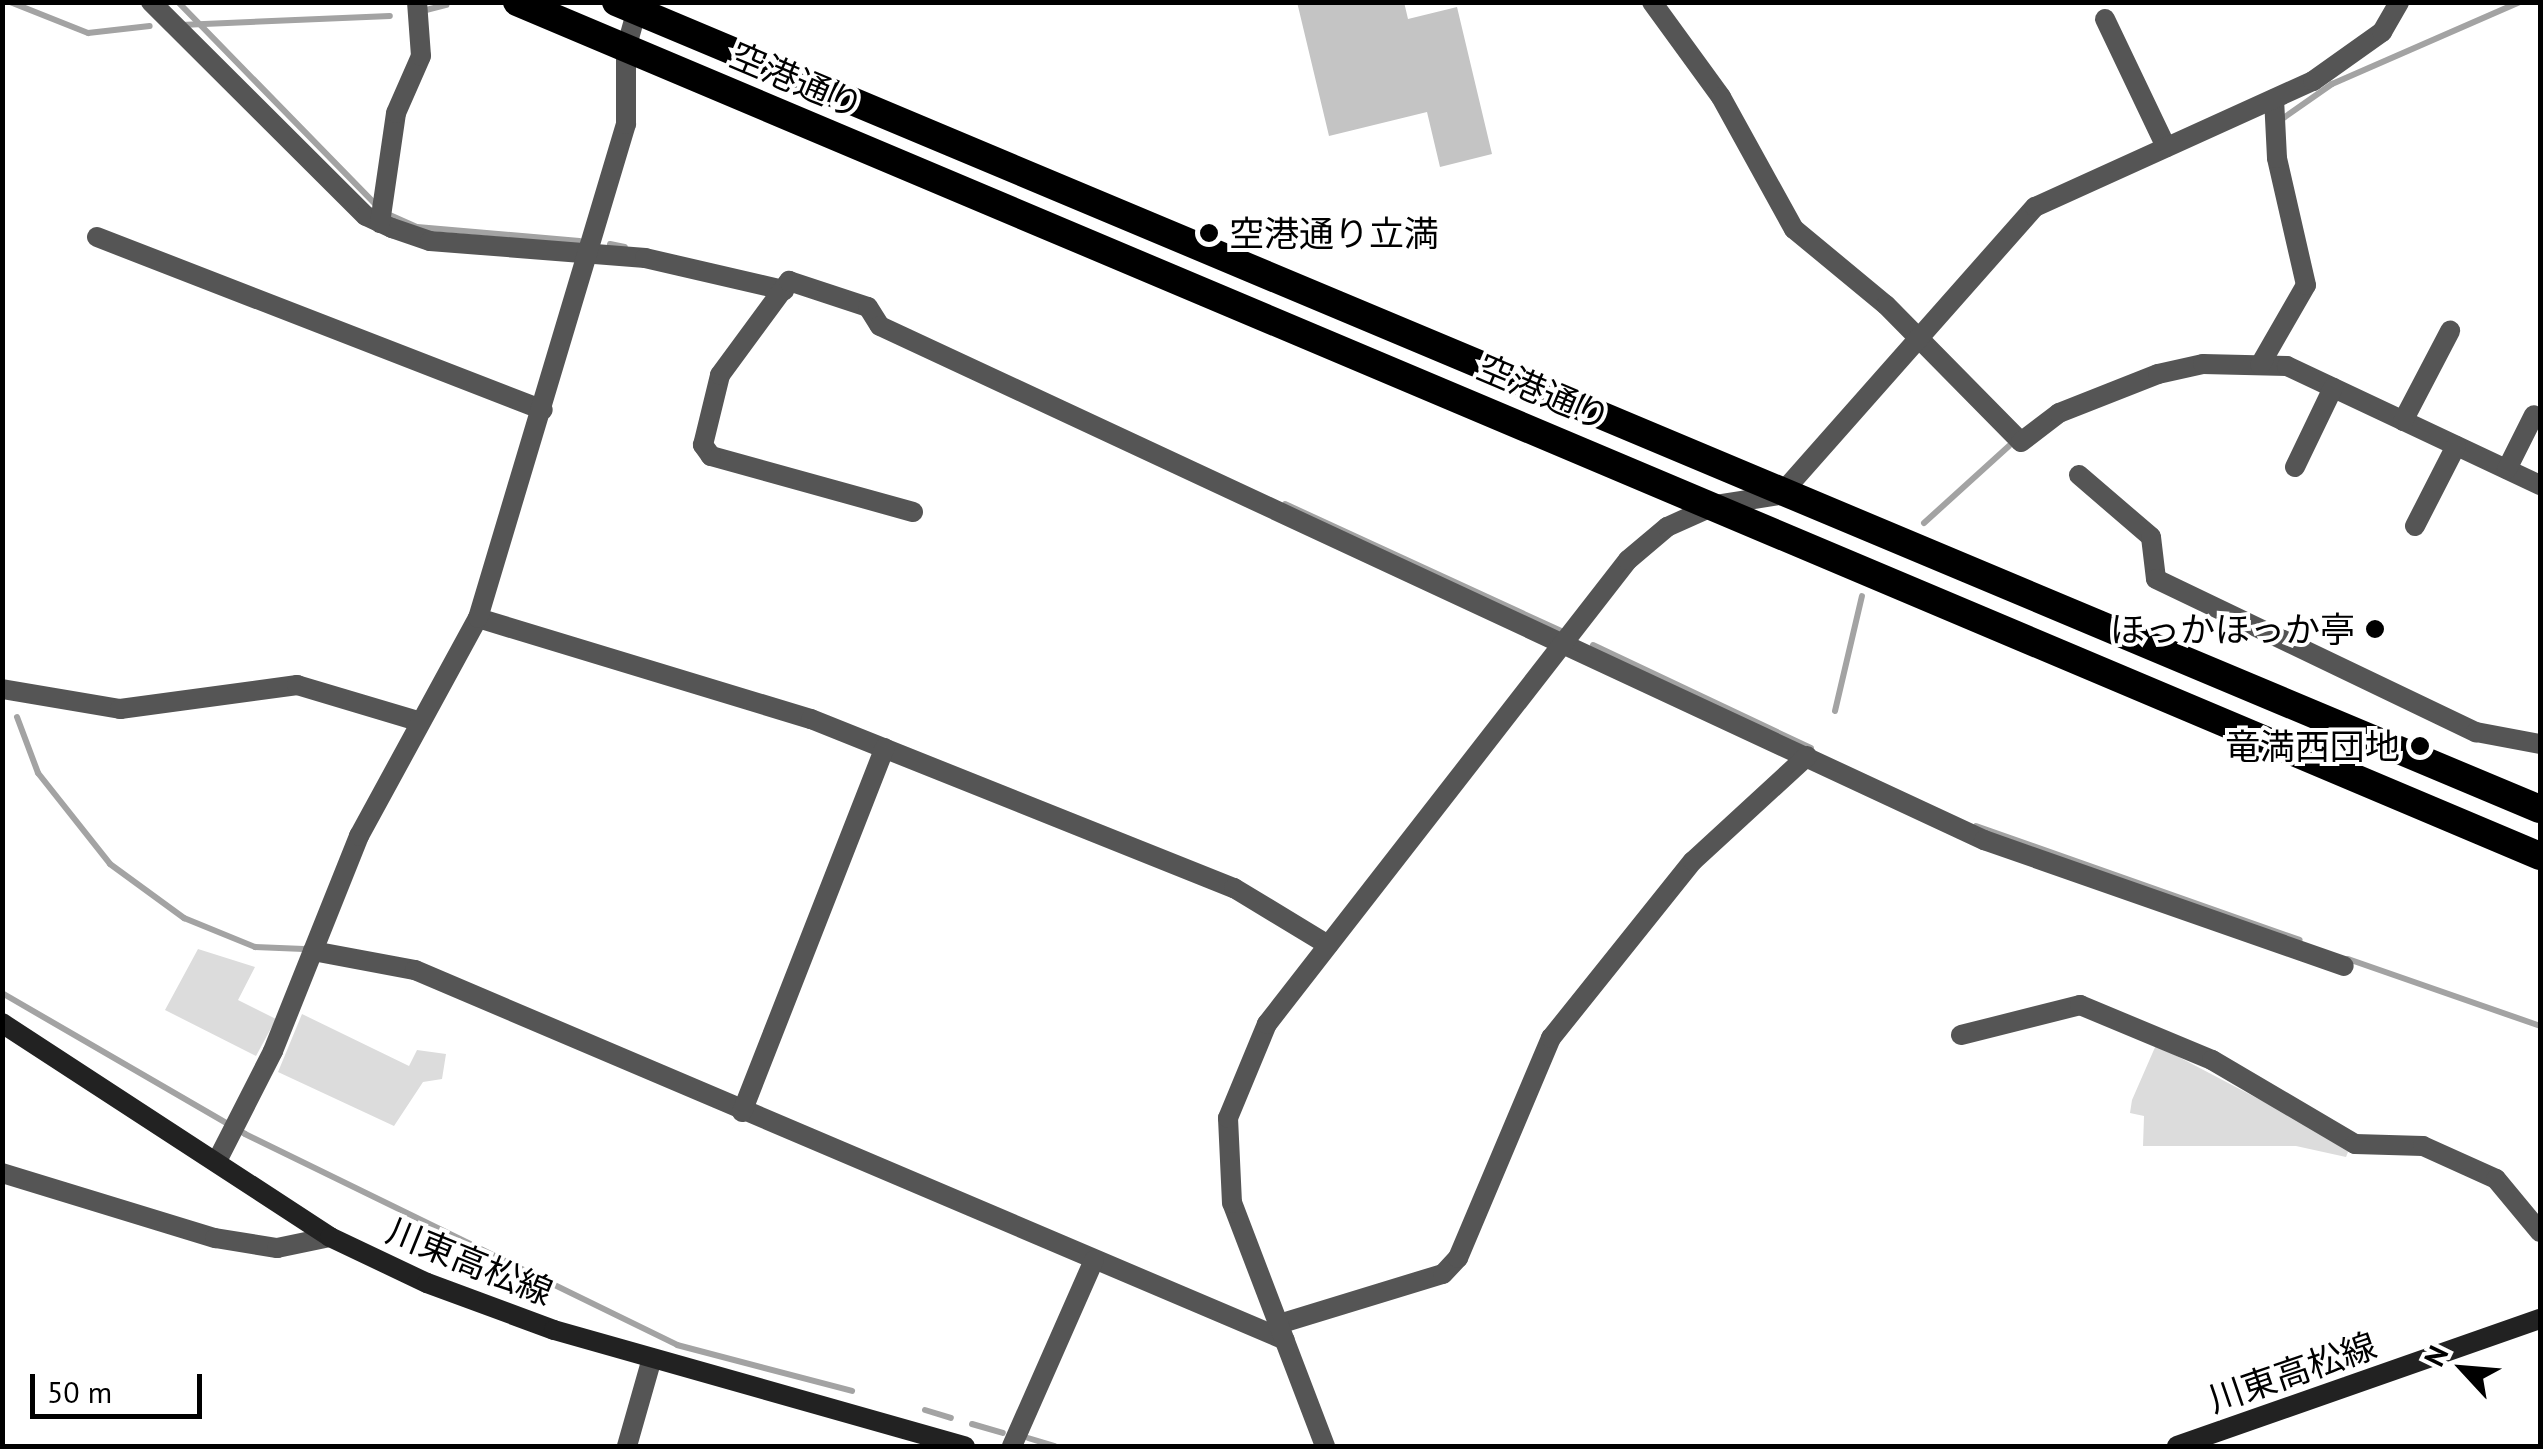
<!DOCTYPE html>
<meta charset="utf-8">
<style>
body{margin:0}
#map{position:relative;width:2543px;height:1449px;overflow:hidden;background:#fff;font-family:"PT Sans","Noto Sans JP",sans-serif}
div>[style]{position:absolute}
.green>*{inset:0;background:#dcdcdc}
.stream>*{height:6px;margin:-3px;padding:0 3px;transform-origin:3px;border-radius:3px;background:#a3a3a3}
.building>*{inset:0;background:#c4c4c4}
.minor>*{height:20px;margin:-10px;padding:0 10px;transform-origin:10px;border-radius:10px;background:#555}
.secondary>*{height:20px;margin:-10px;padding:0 10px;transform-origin:10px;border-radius:10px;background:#222}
.trunk>*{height:28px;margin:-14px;padding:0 14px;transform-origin:14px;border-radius:14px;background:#000}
.dots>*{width:28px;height:28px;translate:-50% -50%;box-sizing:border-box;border:5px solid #fff;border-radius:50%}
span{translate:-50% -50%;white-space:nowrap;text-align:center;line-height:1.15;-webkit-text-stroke:8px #fff;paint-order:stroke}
.street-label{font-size:35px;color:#000}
.poi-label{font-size:35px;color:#000}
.left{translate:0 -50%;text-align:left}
.right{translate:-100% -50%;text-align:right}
.frame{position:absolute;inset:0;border:5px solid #000;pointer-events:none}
.north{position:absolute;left:2413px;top:1319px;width:100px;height:100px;-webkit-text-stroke:8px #fff;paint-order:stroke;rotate:296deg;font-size:28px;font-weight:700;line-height:40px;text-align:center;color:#000}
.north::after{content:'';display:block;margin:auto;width:35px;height:45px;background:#000;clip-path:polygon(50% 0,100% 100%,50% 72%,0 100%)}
.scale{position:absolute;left:30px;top:1374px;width:172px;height:45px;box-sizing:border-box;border:5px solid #000;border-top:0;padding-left:12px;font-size:30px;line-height:35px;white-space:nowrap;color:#000;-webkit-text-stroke:8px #fff;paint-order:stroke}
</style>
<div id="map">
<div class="green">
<div style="clip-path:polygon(198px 949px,255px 967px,238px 1000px,276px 1019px,256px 1056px,165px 1010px)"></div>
<div style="clip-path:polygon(302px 1014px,409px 1066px,417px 1050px,446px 1054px,442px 1079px,423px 1082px,394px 1126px,278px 1072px)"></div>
<div style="clip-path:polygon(2156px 1045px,2350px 1147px,2346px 1157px,2296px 1146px,2143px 1146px,2144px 1116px,2130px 1113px,2132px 1100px)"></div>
</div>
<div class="stream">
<div style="left:10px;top:2px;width:84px;rotate:21.7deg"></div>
<div style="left:88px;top:33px;width:62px;rotate:-6.4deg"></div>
<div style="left:178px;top:2px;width:293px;rotate:45.7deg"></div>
<div style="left:383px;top:212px;width:37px;rotate:24deg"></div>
<div style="left:417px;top:227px;width:163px;rotate:4.9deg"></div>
<div style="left:426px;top:10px;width:21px;rotate:-14deg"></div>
<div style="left:181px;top:25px;width:209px;rotate:-2.5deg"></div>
<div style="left:2282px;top:119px;width:61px;rotate:-35deg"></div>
<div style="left:2332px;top:84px;width:205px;rotate:-23.6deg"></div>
<div style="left:610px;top:244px;width:15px;rotate:11deg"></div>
<div style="left:1285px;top:504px;width:304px;rotate:24.7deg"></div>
<div style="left:1924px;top:523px;width:115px;rotate:-42.2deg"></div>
<div style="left:1593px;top:645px;width:241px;rotate:25.3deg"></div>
<div style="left:1835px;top:711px;width:118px;rotate:-76.8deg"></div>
<div style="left:17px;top:717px;width:60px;rotate:69.4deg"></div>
<div style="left:38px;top:773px;width:116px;rotate:51.6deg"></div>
<div style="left:110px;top:864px;width:92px;rotate:36.1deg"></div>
<div style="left:184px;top:918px;width:77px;rotate:22.2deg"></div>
<div style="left:255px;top:947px;width:49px;rotate:2.3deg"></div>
<div style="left:1976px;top:826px;width:343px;rotate:19.4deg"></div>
<div style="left:2348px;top:959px;width:203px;rotate:19.2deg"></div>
<div style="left:2px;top:993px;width:281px;rotate:30.1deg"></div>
<div style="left:245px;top:1134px;width:481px;rotate:26deg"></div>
<div style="left:677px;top:1345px;width:181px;rotate:14.7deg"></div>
<div style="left:925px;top:1410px;width:27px;rotate:17deg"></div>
<div style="left:972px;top:1424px;width:32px;rotate:16deg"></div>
<div style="left:1028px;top:1438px;width:28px;rotate:17deg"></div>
</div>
<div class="building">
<div style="clip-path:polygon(1297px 2px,1404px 2px,1408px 19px,1457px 7px,1492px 154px,1440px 167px,1427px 112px,1329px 136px)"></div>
</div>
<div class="minor">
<div style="left:151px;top:2px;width:303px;rotate:44.9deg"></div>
<div style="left:366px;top:216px;width:29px;rotate:25deg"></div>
<div style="left:392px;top:228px;width:40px;rotate:18.9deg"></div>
<div style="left:430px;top:241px;width:216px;rotate:4.5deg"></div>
<div style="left:645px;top:258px;width:143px;rotate:13deg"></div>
<div style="left:1652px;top:2px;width:117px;rotate:54deg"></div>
<div style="left:1721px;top:97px;width:151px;rotate:61.1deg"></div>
<div style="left:1794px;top:229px;width:119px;rotate:39.6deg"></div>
<div style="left:1886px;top:305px;width:192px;rotate:45.4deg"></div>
<div style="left:2021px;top:442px;width:48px;rotate:-37.3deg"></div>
<div style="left:2059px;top:413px;width:106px;rotate:-21.5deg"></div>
<div style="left:2158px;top:374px;width:46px;rotate:-12.5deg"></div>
<div style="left:2203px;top:364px;width:84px;rotate:1.4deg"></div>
<div style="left:2287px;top:366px;width:280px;rotate:25.2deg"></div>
<div style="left:2105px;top:19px;width:142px;rotate:64.5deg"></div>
<div style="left:380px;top:223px;width:111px;rotate:-81.7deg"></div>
<div style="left:396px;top:113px;width:62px;rotate:-66.3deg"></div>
<div style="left:421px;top:56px;width:54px;rotate:-94.2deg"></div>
<div style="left:97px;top:237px;width:478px;rotate:21.2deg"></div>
<div style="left:2260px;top:365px;width:92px;rotate:-60.1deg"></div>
<div style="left:2306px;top:285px;width:130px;rotate:-102.9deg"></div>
<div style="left:2277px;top:158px;width:59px;rotate:-92.9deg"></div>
<div style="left:2403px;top:421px;width:102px;rotate:-62.4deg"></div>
<div style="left:2295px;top:467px;width:88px;rotate:-64.3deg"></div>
<div style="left:2507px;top:469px;width:60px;rotate:-63.4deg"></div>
<div style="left:2079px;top:475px;width:95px;rotate:40.7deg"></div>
<div style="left:2151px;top:537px;width:42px;rotate:83.2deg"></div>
<div style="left:2156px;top:579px;width:355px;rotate:25.6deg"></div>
<div style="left:2476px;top:732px;width:65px;rotate:10.6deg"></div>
<div style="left:913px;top:512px;width:210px;rotate:-164.5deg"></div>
<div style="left:711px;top:456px;width:14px;rotate:-126deg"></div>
<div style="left:703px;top:445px;width:72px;rotate:-76.3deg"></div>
<div style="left:720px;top:375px;width:117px;rotate:-53.7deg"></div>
<div style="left:789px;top:281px;width:83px;rotate:18.2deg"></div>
<div style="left:868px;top:307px;width:22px;rotate:58deg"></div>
<div style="left:880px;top:326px;width:1218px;rotate:24.97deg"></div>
<div style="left:1984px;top:840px;width:381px;rotate:19.3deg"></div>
<div style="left:2415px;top:526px;width:90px;rotate:-62.9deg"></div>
<div style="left:478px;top:618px;width:348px;rotate:16.9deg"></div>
<div style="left:811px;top:719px;width:456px;rotate:21.8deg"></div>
<div style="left:1234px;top:888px;width:110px;rotate:31.2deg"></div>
<div style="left:2px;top:689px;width:120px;rotate:9.6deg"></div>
<div style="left:120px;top:709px;width:179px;rotate:-7.7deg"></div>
<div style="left:297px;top:685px;width:129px;rotate:16.6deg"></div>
<div style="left:313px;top:951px;width:104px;rotate:10.6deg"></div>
<div style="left:415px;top:970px;width:945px;rotate:23.04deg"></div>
<div style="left:1961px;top:1035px;width:123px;rotate:-14.1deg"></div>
<div style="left:2080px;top:1005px;width:143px;rotate:22.6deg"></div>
<div style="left:2212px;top:1060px;width:166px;rotate:30.4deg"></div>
<div style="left:2355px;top:1144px;width:68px;rotate:1.7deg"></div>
<div style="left:2423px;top:1146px;width:80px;rotate:24.3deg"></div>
<div style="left:2496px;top:1179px;width:69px;rotate:50.3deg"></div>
<div style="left:742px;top:1112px;width:391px;rotate:-68.6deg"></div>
<div style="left:218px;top:1159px;width:121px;rotate:-63deg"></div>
<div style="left:273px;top:1051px;width:232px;rotate:-68.2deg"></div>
<div style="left:359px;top:836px;width:248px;rotate:-61.4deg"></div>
<div style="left:478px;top:618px;width:516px;rotate:-73.32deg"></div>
<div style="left:626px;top:124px;width:75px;rotate:-90deg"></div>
<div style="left:626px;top:49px;width:49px;rotate:-74.5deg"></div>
<div style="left:2px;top:1173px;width:223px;rotate:17deg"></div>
<div style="left:215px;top:1238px;width:63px;rotate:9.2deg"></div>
<div style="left:277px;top:1248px;width:54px;rotate:-11.7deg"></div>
<div style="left:1279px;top:1324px;width:171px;rotate:-17deg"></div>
<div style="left:1443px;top:1274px;width:22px;rotate:-47deg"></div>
<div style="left:1458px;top:1258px;width:239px;rotate:-67.1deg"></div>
<div style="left:1551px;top:1038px;width:227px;rotate:-51.3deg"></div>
<div style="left:1693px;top:861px;width:155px;rotate:-42.6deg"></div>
<div style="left:627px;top:1446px;width:91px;rotate:-74.1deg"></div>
<div style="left:1012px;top:1446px;width:203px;rotate:-66.2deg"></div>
<div style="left:1325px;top:1446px;width:260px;rotate:-110.9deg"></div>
<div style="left:1232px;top:1203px;width:85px;rotate:-92.7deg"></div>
<div style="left:1228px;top:1118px;width:102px;rotate:-67.5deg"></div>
<div style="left:1267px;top:1024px;width:588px;rotate:-52.12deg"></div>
<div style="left:1628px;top:560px;width:51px;rotate:-40.2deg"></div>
<div style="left:1667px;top:527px;width:54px;rotate:-24.2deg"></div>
<div style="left:1716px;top:505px;width:65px;rotate:-8.9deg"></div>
<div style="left:1780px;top:495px;width:385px;rotate:-48.5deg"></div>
<div style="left:2035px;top:207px;width:305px;rotate:-24.4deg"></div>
<div style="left:2313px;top:81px;width:85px;rotate:-35.4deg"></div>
<div style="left:2382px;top:32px;width:34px;rotate:-60deg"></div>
</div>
<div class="secondary">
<div style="left:2px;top:1023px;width:392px;rotate:33.1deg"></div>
<div style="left:330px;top:1237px;width:107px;rotate:25.4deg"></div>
<div style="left:427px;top:1283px;width:135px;rotate:20.3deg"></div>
<div style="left:554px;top:1330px;width:427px;rotate:15.8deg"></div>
<div style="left:2177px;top:1446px;width:385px;rotate:-19.3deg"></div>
</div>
<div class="trunk">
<div style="left:517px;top:2px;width:2196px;rotate:22.89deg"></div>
<div style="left:616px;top:2px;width:2086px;rotate:22.76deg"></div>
</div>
<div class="dots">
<div style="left:1209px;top:233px;background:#000"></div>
<div style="left:2375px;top:629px;background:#000"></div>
<div style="left:2420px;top:746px;background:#000"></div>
</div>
<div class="street-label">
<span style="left:797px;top:80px;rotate:23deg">空港通り</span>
<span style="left:1544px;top:392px;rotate:23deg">空港通り</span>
<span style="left:470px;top:1261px;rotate:22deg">川東高松線</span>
<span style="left:2292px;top:1372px;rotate:-19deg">川東高松線</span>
</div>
<div class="poi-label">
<span class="left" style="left:1229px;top:233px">空港通り立満</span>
<span class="right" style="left:2355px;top:629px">ほっかほっか亭</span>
<span class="right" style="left:2400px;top:746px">竜満西団地</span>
</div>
<div class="frame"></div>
<div class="north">N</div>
<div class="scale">50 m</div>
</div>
